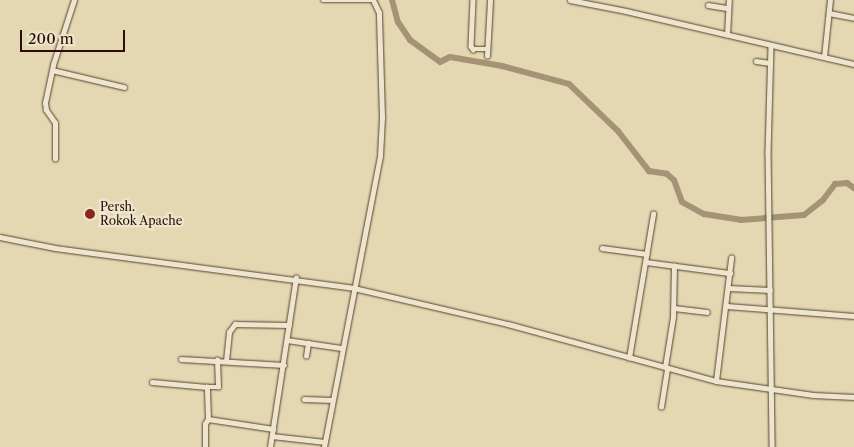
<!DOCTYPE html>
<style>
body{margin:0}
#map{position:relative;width:854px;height:447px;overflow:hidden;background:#e4d8b3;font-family:"Libre Caslon Text",serif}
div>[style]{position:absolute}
.river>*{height:6px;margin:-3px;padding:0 3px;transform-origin:3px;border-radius:3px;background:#a59376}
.roads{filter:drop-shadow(0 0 1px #5a402d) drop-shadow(0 0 1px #5a402d)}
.minor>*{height:4.5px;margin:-2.25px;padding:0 2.25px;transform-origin:2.25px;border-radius:2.25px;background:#ede6ce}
.dots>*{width:14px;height:14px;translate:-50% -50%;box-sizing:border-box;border:2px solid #ede6ce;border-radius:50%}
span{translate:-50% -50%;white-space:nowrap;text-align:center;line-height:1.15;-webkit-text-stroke:4.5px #ede6ce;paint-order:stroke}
.poi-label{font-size:12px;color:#2c0e00}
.left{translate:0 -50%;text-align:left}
.scale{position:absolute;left:20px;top:30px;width:105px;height:22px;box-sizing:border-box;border:2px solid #2c0e00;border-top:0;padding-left:6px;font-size:15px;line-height:18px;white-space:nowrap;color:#2c0e00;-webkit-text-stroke:4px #ede6ce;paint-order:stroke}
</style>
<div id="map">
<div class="river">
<div style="left:392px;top:0;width:23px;rotate:75deg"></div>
<div style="left:398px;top:22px;width:22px;rotate:56deg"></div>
<div style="left:410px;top:40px;width:37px;rotate:36deg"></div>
<div style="left:440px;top:62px;width:11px;rotate:-27deg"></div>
<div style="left:450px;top:57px;width:53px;rotate:9.8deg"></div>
<div style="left:502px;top:66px;width:69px;rotate:15deg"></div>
<div style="left:569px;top:84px;width:68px;rotate:43.8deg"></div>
<div style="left:618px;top:131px;width:51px;rotate:52.2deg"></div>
<div style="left:649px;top:171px;width:18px;rotate:9deg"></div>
<div style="left:667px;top:174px;width:9px;rotate:41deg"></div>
<div style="left:674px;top:180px;width:23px;rotate:70deg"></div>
<div style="left:682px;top:202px;width:25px;rotate:29deg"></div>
<div style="left:704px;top:214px;width:37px;rotate:9deg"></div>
<div style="left:741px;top:220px;width:63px;rotate:-4.5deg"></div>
<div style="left:804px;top:215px;width:24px;rotate:-38deg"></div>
<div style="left:823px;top:200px;width:20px;rotate:-53deg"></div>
<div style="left:835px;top:184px;width:12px;rotate:-5deg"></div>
<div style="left:847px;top:183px;width:9px;rotate:36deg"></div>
</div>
<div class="roads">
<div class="minor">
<div style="left:323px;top:0;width:49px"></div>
<div style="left:473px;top:0;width:46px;rotate:92.5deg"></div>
<div style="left:471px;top:46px;width:4px;rotate:56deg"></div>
<div style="left:473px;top:49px;width:15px"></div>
<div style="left:570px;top:0;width:57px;rotate:11.1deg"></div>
<div style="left:626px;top:11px;width:234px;rotate:13.1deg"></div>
<div style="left:708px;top:5px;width:20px;rotate:9deg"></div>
<div style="left:829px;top:13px;width:25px;rotate:11deg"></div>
<div style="left:727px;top:35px;width:35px;rotate:-87deg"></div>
<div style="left:771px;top:46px;width:106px;rotate:91.6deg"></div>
<div style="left:768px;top:152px;width:295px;rotate:89.2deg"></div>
<div style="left:487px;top:56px;width:56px;rotate:-86.9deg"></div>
<div style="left:824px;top:57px;width:57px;rotate:-84deg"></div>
<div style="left:756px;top:61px;width:14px;rotate:8deg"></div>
<div style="left:52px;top:70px;width:74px;rotate:13.3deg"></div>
<div style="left:55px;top:159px;width:36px;rotate:-90deg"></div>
<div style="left:55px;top:123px;width:16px;rotate:-125deg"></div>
<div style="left:46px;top:110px;width:7px;rotate:-98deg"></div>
<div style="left:45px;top:103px;width:39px;rotate:-78deg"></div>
<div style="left:53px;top:65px;width:68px;rotate:-72.1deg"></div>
<div style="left:0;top:237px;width:56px;rotate:11.3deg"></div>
<div style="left:55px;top:248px;width:302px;rotate:7.6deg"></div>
<div style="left:354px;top:288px;width:158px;rotate:13.2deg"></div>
<div style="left:508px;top:324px;width:216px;rotate:15.3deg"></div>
<div style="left:716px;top:381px;width:98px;rotate:8.2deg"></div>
<div style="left:813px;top:395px;width:41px;rotate:2.8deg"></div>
<div style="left:602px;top:248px;width:45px;rotate:7.6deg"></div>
<div style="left:646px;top:262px;width:85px;rotate:7.5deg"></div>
<div style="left:728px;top:288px;width:42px;rotate:2.7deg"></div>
<div style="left:727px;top:306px;width:127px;rotate:4.5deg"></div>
<div style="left:674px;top:308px;width:33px;rotate:7deg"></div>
<div style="left:287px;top:340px;width:56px;rotate:8.3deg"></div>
<div style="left:306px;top:356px;width:13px;rotate:-81deg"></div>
<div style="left:629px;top:358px;width:146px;rotate:-80.5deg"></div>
<div style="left:181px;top:359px;width:103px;rotate:3.3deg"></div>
<div style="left:226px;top:361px;width:29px;rotate:-84deg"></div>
<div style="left:229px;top:332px;width:10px;rotate:-53deg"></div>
<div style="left:235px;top:324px;width:54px;rotate:1.1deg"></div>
<div style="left:665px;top:367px;width:51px;rotate:-80.9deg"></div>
<div style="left:673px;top:317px;width:51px;rotate:-88.9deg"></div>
<div style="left:716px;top:381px;width:124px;rotate:-83deg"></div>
<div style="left:152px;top:382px;width:55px;rotate:5.2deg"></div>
<div style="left:304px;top:399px;width:28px;rotate:2deg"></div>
<div style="left:661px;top:407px;width:39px;rotate:-81deg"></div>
<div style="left:208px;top:419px;width:66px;rotate:8.7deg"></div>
<div style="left:272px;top:436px;width:53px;rotate:6.5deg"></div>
<div style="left:205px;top:447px;width:23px;rotate:-90deg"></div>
<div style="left:205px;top:424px;width:6px;rotate:-59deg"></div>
<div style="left:208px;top:419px;width:32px;rotate:-92deg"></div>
<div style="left:207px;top:387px;width:11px"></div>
<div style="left:218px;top:387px;width:27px;rotate:-92deg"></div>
<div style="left:270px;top:447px;width:171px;rotate:-81.3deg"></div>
<div style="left:324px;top:447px;width:296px;rotate:-79.1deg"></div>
<div style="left:380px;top:156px;width:39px;rotate:-87deg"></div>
<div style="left:382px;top:117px;width:104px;rotate:-91.7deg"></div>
<div style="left:379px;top:13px;width:14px;rotate:-115deg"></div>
</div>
</div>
<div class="dots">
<div style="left:90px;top:214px;background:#8f2418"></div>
</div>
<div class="poi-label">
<span class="left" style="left:100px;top:214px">Persh.<br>Rokok Apache</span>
</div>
<div class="scale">200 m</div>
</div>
